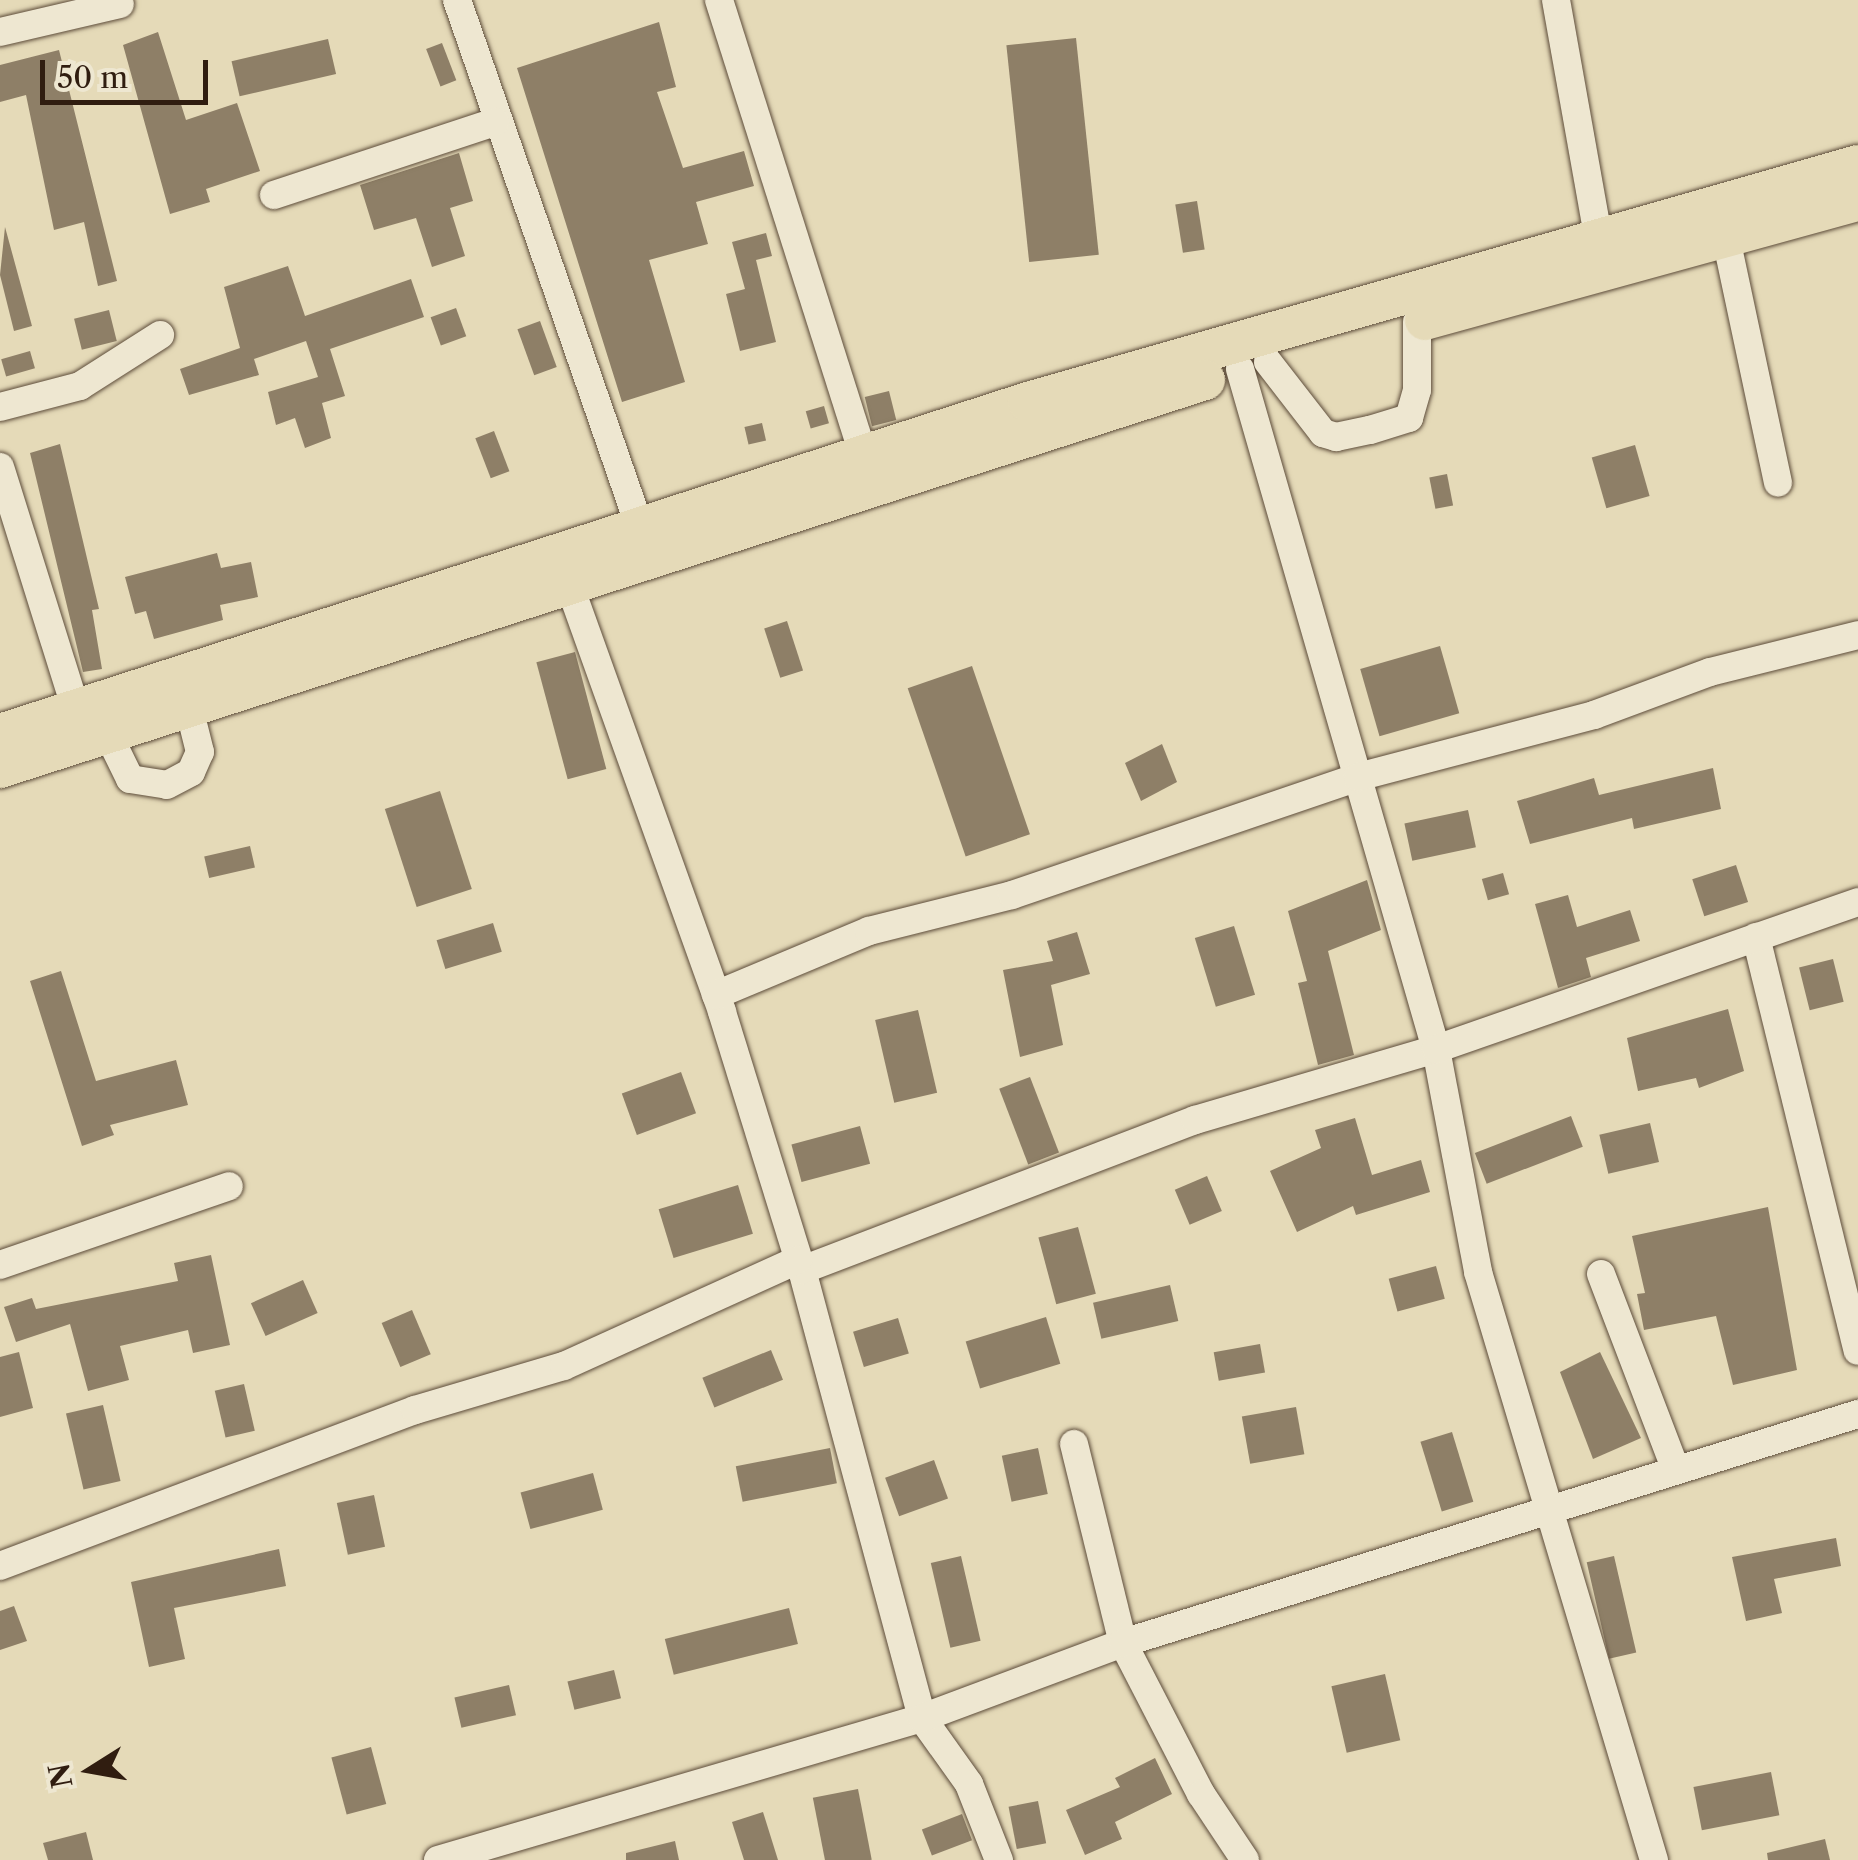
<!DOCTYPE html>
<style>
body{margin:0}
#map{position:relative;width:1858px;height:1860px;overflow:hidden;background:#e5dab8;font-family:"Libre Caslon Text",serif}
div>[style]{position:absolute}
.building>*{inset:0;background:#8e7f67;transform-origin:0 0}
.roads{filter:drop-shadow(0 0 2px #5d4c3a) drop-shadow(0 0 2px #5d4c3a)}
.minor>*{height:28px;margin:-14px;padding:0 14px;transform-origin:14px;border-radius:14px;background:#eee7d1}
.highway>*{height:40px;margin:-20px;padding:0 20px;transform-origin:20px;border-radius:20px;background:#e5dab8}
span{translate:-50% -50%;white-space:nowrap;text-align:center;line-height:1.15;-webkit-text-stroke:8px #eee7d1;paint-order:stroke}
.north{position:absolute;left:40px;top:1720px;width:100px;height:100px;-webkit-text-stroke:8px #eee7d1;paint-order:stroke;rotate:259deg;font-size:28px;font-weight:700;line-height:40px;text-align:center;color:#301d10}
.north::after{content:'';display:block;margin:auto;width:35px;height:45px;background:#301d10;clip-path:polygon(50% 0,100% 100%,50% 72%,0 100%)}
.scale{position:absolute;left:40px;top:60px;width:168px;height:45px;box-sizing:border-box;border:5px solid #301d10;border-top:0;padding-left:12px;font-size:30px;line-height:35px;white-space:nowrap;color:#301d10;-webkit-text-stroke:8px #eee7d1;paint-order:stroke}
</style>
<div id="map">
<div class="building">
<div style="clip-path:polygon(659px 22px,676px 87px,657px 92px,683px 168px,744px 151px,754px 186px,696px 202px,708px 244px,649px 260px,685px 382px,622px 402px,517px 68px)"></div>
<div style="clip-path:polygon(158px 32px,186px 120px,237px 103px,260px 171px,206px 189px,210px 202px,170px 214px,123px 45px)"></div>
<div style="left:1076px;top:38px;width:218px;height:70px;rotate:84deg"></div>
<div style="left:328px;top:39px;width:36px;height:99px;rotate:77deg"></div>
<div style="left:442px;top:43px;width:40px;height:17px;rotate:69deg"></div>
<div style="clip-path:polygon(59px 50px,117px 281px,98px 286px,84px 222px,54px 230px,26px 95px,0 102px,0 65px)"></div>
<div style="clip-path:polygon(459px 153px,473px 201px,450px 208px,465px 256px,432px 267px,416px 218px,374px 230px,360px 185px)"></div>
<div style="left:1197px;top:201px;width:49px;height:22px;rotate:81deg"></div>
<div style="clip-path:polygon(5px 227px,32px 326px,14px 331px,0 275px)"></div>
<div style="clip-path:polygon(766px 233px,772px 256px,756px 260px,776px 342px,740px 351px,726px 294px,745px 289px,732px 242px)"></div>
<div style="clip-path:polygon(288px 266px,305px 316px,411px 279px,424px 317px,330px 349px,345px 396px,322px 403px,331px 438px,305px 448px,295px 418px,276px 425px,268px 392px,318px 377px,306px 341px,254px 359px,259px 375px,189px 395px,180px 369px,240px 348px,224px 287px)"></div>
<div style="left:456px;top:308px;width:30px;height:27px;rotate:70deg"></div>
<div style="left:109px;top:310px;width:32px;height:36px;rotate:76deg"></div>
<div style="left:540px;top:321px;width:49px;height:24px;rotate:70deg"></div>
<div style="left:30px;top:351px;width:18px;height:30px;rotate:74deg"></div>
<div style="left:889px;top:391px;width:30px;height:25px;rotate:76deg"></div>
<div style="left:824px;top:406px;width:18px;height:19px;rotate:74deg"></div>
<div style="left:762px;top:423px;width:18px;height:18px;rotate:77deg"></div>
<div style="left:494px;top:431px;width:43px;height:20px;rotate:69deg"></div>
<div style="clip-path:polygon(60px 444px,99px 609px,92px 610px,102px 669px,83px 672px,30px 453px)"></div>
<div style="left:1635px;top:445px;width:53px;height:45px;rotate:74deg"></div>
<div style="left:1447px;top:474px;width:32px;height:18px;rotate:79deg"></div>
<div style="clip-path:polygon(217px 553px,221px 568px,251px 562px,258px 597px,220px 605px,223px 620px,154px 639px,146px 611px,135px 614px,125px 577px)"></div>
<div style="left:787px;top:621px;width:52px;height:24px;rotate:72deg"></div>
<div style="left:1440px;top:646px;width:70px;height:83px;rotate:74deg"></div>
<div style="left:575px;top:652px;width:121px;height:40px;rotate:75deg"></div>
<div style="left:972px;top:666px;width:178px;height:68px;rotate:71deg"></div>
<div style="clip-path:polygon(1162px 744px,1177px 782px,1141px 801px,1125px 763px)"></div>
<div style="clip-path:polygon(1713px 768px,1721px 809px,1634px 829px,1632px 818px,1530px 844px,1517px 801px,1594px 778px,1599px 795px)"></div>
<div style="left:440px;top:791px;width:103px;height:58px;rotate:72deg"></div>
<div style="left:1468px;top:810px;width:38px;height:65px;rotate:78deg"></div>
<div style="left:250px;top:846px;width:22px;height:47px;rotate:77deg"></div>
<div style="left:1736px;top:865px;width:39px;height:46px;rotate:72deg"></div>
<div style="left:1503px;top:873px;width:22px;height:22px;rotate:74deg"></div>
<div style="clip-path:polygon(1367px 880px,1381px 930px,1328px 951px,1354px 1055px,1318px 1065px,1298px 983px,1307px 981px,1288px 911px)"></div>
<div style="clip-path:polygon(1568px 895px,1577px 927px,1630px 910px,1640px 941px,1586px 958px,1591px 977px,1558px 988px,1535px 904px)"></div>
<div style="left:493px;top:923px;width:30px;height:59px;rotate:73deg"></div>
<div style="left:1234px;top:926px;width:72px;height:41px;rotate:73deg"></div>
<div style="clip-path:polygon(1077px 932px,1090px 974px,1051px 985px,1063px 1045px,1020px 1057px,1003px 970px,1053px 961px,1047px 941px)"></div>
<div style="left:1833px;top:959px;width:44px;height:35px;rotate:76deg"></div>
<div style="clip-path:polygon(61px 971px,96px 1081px,176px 1060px,188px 1105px,110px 1125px,114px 1135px,82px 1146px,30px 981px)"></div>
<div style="clip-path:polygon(1728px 1009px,1744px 1071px,1699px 1088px,1696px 1078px,1638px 1091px,1627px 1038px)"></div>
<div style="left:918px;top:1010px;width:85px;height:44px;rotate:77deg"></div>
<div style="left:681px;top:1072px;width:44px;height:63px;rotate:70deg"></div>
<div style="left:1030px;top:1077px;width:81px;height:33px;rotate:69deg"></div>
<div style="left:1571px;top:1116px;width:33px;height:103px;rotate:69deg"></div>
<div style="clip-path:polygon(1355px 1118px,1372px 1175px,1421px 1160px,1430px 1192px,1356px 1215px,1353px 1206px,1297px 1232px,1270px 1171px,1321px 1148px,1315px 1130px)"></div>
<div style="left:1650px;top:1123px;width:40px;height:52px;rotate:77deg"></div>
<div style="left:860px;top:1126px;width:39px;height:71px;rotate:75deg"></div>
<div style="left:1207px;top:1176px;width:38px;height:35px;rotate:67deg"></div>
<div style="left:738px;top:1185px;width:51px;height:83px;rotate:73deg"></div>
<div style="clip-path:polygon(1768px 1207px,1797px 1370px,1733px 1385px,1716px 1316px,1644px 1330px,1637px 1294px,1645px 1293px,1632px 1236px)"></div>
<div style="left:1078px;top:1227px;width:69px;height:41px;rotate:75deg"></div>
<div style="clip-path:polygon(211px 1255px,230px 1345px,193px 1353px,188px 1330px,120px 1346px,129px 1380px,88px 1391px,70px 1324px,16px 1342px,4px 1307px,32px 1298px,36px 1309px,178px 1281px,174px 1263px)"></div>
<div style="left:1436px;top:1266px;width:34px;height:49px;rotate:75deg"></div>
<div style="left:303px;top:1280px;width:36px;height:57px;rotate:66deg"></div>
<div style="left:1170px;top:1285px;width:37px;height:79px;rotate:77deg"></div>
<div style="left:412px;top:1310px;width:48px;height:33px;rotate:67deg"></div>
<div style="left:1046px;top:1317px;width:49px;height:84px;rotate:73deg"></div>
<div style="left:898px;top:1318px;width:37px;height:47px;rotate:73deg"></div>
<div style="left:1260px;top:1344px;width:29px;height:47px;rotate:80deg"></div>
<div style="left:771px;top:1350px;width:32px;height:74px;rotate:68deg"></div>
<div style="clip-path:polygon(19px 1352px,33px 1408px,0 1417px,0 1357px)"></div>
<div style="clip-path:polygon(1600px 1352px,1641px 1438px,1593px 1459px,1560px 1372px)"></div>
<div style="left:244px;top:1384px;width:48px;height:30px;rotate:77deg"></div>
<div style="left:103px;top:1405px;width:78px;height:38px;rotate:77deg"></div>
<div style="left:1296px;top:1407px;width:48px;height:55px;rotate:80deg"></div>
<div style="left:1452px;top:1432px;width:73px;height:33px;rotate:73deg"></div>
<div style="left:830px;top:1448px;width:36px;height:96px;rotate:79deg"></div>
<div style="left:1038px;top:1448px;width:47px;height:37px;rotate:78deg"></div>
<div style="left:934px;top:1460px;width:41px;height:52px;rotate:70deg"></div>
<div style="left:593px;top:1473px;width:38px;height:75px;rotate:75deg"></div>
<div style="left:374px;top:1495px;width:53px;height:38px;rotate:78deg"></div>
<div style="clip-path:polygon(1836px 1538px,1841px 1566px,1774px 1579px,1782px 1613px,1746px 1621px,1732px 1557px)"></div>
<div style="clip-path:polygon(279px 1549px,286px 1586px,174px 1608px,185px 1659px,149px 1667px,131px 1582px)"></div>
<div style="left:961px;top:1556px;width:87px;height:31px;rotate:77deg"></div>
<div style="left:1614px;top:1556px;width:99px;height:28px;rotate:77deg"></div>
<div style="clip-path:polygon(14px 1606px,27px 1641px,0 1650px,0 1611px)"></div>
<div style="left:789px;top:1608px;width:37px;height:128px;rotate:76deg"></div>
<div style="left:614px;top:1670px;width:29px;height:48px;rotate:76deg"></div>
<div style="left:1385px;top:1674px;width:68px;height:55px;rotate:77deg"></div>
<div style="left:509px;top:1685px;width:31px;height:56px;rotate:77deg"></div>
<div style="left:371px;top:1747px;width:59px;height:41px;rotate:75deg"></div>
<div style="clip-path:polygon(1155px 1758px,1172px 1794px,1115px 1822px,1122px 1839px,1085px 1855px,1066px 1810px,1120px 1787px,1115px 1778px)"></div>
<div style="left:1771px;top:1772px;width:44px;height:79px;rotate:79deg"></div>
<div style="left:858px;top:1789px;width:72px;height:46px;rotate:79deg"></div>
<div style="left:1038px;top:1801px;width:43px;height:30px;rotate:79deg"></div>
<div style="clip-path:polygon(763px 1812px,778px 1860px,744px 1860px,732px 1822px)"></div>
<div style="left:962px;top:1814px;width:28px;height:43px;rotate:69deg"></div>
<div style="clip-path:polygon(86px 1832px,93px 1860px,48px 1860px,43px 1843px)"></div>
<div style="clip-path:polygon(1825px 1839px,1830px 1860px,1768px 1860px,1767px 1853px)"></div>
<div style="clip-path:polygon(675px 1841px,679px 1860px,626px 1860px,626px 1853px)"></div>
</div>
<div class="roads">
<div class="minor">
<div style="left:457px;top:0;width:559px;rotate:70.88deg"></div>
<div style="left:719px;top:0;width:476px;rotate:72.4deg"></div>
<div style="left:1556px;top:0;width:245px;rotate:79.9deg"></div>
<div style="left:0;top:32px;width:123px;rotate:-13.1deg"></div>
<div style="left:274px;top:195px;width:233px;rotate:-18.3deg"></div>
<div style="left:1726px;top:238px;width:250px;rotate:78deg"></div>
<div style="left:1268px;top:362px;width:90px;rotate:52.2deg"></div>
<div style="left:1323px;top:433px;width:14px;rotate:17deg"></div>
<div style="left:1336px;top:437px;width:35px;rotate:-12deg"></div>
<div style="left:1370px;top:430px;width:41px;rotate:-17.1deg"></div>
<div style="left:1409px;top:418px;width:29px;rotate:-74deg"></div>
<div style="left:1417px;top:390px;width:68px;rotate:-90deg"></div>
<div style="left:1240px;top:369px;width:708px;rotate:73.92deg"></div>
<div style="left:1436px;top:1049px;width:227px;rotate:79.3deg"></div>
<div style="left:1478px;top:1272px;width:614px;rotate:73.34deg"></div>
<div style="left:0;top:407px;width:83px;rotate:-14.7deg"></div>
<div style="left:80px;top:386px;width:95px;rotate:-32.5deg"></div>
<div style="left:0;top:467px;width:254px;rotate:72.6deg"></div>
<div style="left:564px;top:570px;width:469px;rotate:70.3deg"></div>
<div style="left:722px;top:1012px;width:270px;rotate:72.8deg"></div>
<div style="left:802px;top:1270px;width:464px;rotate:75deg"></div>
<div style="left:922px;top:1718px;width:81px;rotate:54.5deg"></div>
<div style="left:969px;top:1784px;width:82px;rotate:68.5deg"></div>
<div style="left:108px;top:734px;width:50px;rotate:63.9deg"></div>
<div style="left:130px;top:779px;width:37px;rotate:9deg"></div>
<div style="left:167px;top:785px;width:27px;rotate:-28deg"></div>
<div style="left:191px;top:772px;width:22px;rotate:-66deg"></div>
<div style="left:200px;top:752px;width:45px;rotate:-104deg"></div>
<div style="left:1756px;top:937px;width:426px;rotate:76.2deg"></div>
<div style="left:716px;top:995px;width:166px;rotate:-22.7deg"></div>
<div style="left:869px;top:931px;width:147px;rotate:-14.1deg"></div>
<div style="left:1012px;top:895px;width:366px;rotate:-18.8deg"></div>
<div style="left:1358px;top:777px;width:244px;rotate:-14.7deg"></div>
<div style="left:1594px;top:715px;width:124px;rotate:-20.3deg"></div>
<div style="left:1710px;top:672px;width:153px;rotate:-14deg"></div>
<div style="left:0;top:1265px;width:242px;rotate:-19deg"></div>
<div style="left:802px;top:1270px;width:421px;rotate:-20.9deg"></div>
<div style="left:1195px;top:1120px;width:251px;rotate:-16.4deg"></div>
<div style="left:1436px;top:1049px;width:447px;rotate:-19.2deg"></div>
<div style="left:1601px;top:1274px;width:210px;rotate:69.1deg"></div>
<div style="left:1074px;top:1444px;width:205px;rotate:76.2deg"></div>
<div style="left:1123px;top:1643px;width:170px;rotate:62.7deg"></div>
<div style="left:1201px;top:1794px;width:79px;rotate:56.3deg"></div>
<div style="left:0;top:1566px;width:443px;rotate:-20.6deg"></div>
<div style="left:415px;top:1410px;width:155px;rotate:-16.5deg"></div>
<div style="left:564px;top:1366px;width:257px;rotate:-24.4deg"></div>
<div style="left:438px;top:1860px;width:504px;rotate:-16.35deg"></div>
<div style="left:922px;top:1718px;width:215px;rotate:-20.5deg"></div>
<div style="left:1123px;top:1643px;width:770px;rotate:-17.31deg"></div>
</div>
<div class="highway">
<div style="left:1425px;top:320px;width:449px;rotate:-15.4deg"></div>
<div style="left:0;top:734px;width:1080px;rotate:-17.9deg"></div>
<div style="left:1028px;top:402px;width:863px;rotate:-15.94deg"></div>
<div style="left:0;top:768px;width:1266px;rotate:-17.85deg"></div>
</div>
</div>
<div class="north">N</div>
<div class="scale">50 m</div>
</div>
